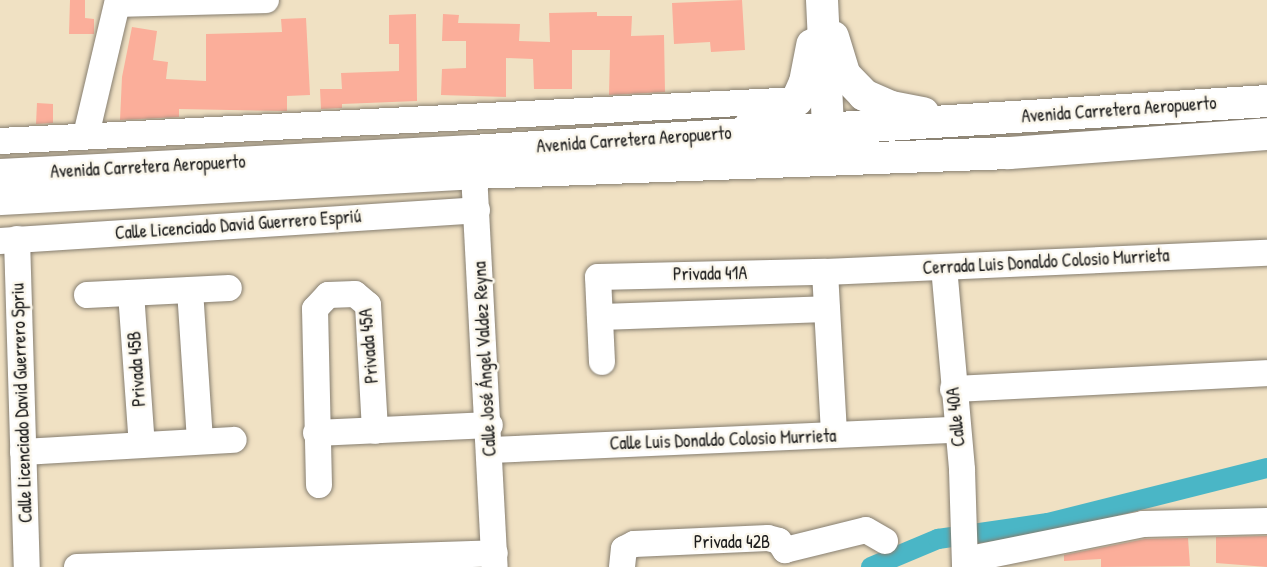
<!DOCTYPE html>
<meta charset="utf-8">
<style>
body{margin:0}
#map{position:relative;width:1267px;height:567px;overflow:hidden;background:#f0e1c3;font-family:"Patrick Hand",sans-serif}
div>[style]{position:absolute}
.canal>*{height:20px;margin:-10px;padding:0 10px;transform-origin:10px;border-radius:10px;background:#4ab6c6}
.building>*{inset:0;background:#fbae9a}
.roads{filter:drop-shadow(0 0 2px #867e70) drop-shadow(0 0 2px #867e70)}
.minor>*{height:26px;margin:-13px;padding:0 13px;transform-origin:13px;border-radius:13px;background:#fff}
.major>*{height:32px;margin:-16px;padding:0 16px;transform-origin:16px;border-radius:16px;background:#fff}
span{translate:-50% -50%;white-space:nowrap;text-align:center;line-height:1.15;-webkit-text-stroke:5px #fbf7ec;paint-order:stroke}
.street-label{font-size:18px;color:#1c1c1c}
</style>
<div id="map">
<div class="canal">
<div style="left:871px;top:567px;width:73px;rotate:-22.7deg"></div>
<div style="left:938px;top:539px;width:111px;rotate:-8.3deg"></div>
<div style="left:1048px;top:523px;width:226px;rotate:-14.1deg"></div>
</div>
<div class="building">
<div style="clip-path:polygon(70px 0,85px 0,85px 18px,94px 19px,94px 34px,69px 34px)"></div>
<div style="clip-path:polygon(742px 0,745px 50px,711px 52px,710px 42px,674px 44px,672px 3px)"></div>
<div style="clip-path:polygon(597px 12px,597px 16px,632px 16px,631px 36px,664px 35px,665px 92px,609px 95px,610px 50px,572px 50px,572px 89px,534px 89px,533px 59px,506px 58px,506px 97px,441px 95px,442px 69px,466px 68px,466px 41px,442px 41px,443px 14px,459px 15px,458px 23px,520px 24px,519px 41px,550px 42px,549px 13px)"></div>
<div style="clip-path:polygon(416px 14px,417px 101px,342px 104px,342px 108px,321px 109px,320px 89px,342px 89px,341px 73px,399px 71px,399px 44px,389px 44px,389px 15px)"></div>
<div style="clip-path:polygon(306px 18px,310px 95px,287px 96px,287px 111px,179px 109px,179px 117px,120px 120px,122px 77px,132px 27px,157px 31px,153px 60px,168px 62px,166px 79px,206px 81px,206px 34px,282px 32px,281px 19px)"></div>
<div style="clip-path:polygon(37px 103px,53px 104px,53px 123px,36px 124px)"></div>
<div style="clip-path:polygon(1267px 536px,1267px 567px,1216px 563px,1216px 537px)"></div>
<div style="clip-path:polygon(1188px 538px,1190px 566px,1101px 567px,1101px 559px,1064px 561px,1064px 555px,1145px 539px)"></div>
</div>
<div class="roads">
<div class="minor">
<div style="left:118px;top:4px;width:148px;rotate:-1.5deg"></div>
<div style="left:86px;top:135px;width:139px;rotate:-76.7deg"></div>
<div style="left:0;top:141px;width:798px;rotate:-2.94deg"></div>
<div style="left:473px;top:154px;width:414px;rotate:87deg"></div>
<div style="left:17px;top:239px;width:328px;rotate:88.3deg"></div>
<div style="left:0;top:241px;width:478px;rotate:-3.7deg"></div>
<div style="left:944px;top:267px;width:204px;rotate:84.9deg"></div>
<div style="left:962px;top:470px;width:97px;rotate:88.2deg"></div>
<div style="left:825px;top:272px;width:163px;rotate:86.8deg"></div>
<div style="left:190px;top:290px;width:151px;rotate:86.2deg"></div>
<div style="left:131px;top:293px;width:152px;rotate:85.9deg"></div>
<div style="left:87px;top:295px;width:142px;rotate:-2.8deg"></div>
<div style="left:600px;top:317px;width:227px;rotate:-2deg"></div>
<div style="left:602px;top:362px;width:85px;rotate:-92.7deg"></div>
<div style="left:598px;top:277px;width:227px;rotate:-1.3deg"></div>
<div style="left:825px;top:272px;width:442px;rotate:-2.5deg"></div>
<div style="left:953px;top:389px;width:314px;rotate:-2.9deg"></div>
<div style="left:316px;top:433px;width:174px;rotate:-2.6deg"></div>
<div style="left:491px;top:450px;width:465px;rotate:-2.5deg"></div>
<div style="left:23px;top:452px;width:211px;rotate:-3.3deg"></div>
<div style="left:319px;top:485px;width:176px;rotate:-91.3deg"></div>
<div style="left:315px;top:309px;width:19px;rotate:-47deg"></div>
<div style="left:328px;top:295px;width:27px;rotate:-2deg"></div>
<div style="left:355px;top:294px;width:17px;rotate:40deg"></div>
<div style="left:368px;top:305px;width:126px;rotate:86.8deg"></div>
<div style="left:785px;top:550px;width:83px;rotate:-13.9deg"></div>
<div style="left:866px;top:530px;width:22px;rotate:30deg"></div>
<div style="left:965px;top:560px;width:182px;rotate:-11.4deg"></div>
<div style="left:1143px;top:524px;width:124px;rotate:-1.4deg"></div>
<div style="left:77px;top:567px;width:418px;rotate:-1.9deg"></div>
<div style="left:622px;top:567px;width:18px;rotate:-84deg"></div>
<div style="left:624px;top:549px;width:11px;rotate:-27deg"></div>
<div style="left:634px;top:544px;width:134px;rotate:-2.6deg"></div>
<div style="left:768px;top:538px;width:11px;rotate:15deg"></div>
<div style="left:779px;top:541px;width:11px;rotate:56deg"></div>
</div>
<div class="major">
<div style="left:822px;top:0;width:127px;rotate:87.3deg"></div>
<div style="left:828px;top:127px;width:21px;rotate:28deg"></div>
<div style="left:833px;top:37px;width:39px;rotate:73deg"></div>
<div style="left:844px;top:74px;width:29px;rotate:46deg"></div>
<div style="left:864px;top:95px;width:30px;rotate:24deg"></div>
<div style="left:891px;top:107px;width:33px;rotate:11deg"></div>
<div style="left:750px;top:126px;width:20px;rotate:-18deg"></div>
<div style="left:769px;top:120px;width:34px;rotate:-36deg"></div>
<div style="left:797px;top:100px;width:20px;rotate:-66deg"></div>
<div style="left:805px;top:82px;width:38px;rotate:-79deg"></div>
<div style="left:0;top:175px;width:474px;rotate:-2.9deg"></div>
<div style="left:473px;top:151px;width:796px;rotate:-3.6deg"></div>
<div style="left:0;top:199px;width:476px;rotate:-3.1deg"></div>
<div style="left:475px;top:173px;width:534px;rotate:-2.14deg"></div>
<div style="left:1009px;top:153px;width:259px;rotate:-4.2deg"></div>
</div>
</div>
<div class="street-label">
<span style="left:1119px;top:110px;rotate:-4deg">Avenida Carretera Aeropuerto</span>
<span style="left:634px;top:140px;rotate:-4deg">Avenida Carretera Aeropuerto</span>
<span style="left:148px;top:167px;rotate:-3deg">Avenida Carretera Aeropuerto</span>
<span style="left:238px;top:225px;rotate:-4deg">Calle Licenciado David Guerrero Espriú</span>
<span style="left:1046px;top:262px;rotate:-3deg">Cerrada Luis Donaldo Colosio Murrieta</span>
<span style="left:710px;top:274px;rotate:-1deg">Privada 41A</span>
<span style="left:369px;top:346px;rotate:-95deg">Privada 45A</span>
<span style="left:485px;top:359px;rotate:-93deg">Calle José Ángel Valdez Reyna</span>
<span style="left:137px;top:369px;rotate:-94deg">Privada 45B</span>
<span style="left:22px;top:403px;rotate:-92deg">Calle Licenciado David Guerrero Spriu</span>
<span style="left:956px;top:417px;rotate:-96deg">Calle 40A</span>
<span style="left:723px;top:440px;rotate:-2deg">Calle Luis Donaldo Colosio Murrieta</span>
<span style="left:732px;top:542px">Privada 42B</span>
</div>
</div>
